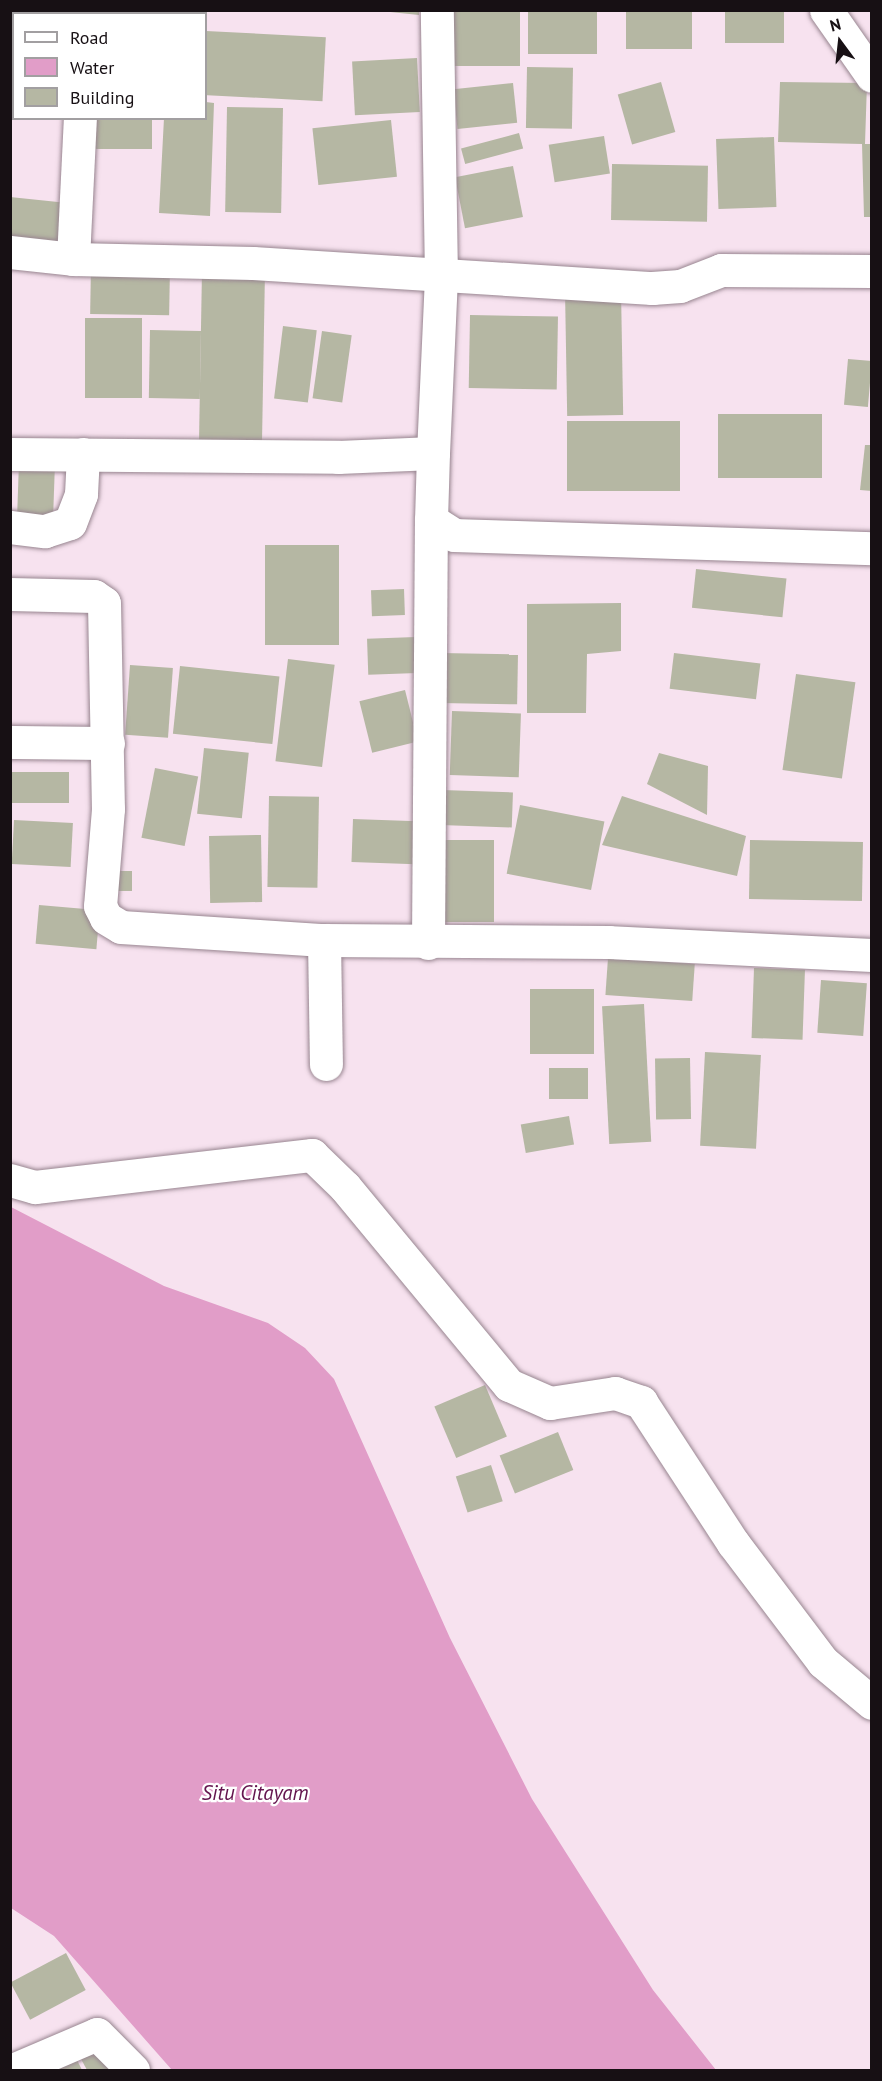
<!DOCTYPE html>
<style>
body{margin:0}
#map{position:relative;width:882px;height:2081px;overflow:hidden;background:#f7e2ef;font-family:"PT Sans",sans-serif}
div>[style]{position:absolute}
.water>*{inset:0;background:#e19dc8}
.building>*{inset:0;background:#b5b7a3;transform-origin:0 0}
.roads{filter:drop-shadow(0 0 2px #988590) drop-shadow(0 0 2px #988590)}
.minor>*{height:33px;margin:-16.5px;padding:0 16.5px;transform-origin:16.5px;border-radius:16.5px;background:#fff}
span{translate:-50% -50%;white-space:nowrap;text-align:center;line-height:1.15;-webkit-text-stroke:4.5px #fff;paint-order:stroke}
.water-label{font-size:21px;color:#63144e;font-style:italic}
.frame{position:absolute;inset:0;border:12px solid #171014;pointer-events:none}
.legend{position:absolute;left:12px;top:12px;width:195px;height:108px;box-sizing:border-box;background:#fff;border:2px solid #a29fa1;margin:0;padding:8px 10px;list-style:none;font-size:18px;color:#171014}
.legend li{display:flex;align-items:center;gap:12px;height:30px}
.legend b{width:30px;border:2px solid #a29fa1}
.north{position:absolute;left:810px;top:12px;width:60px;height:60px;-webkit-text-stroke:4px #fff;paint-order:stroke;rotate:345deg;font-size:16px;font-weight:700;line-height:24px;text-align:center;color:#171014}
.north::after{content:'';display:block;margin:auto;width:21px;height:27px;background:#171014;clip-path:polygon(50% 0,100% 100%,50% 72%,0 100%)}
</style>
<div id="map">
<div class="water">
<div style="clip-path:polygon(11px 1207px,164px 1286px,268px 1323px,305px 1348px,334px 1379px,450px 1638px,532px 1799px,653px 1990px,716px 2070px,172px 2070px,54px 1936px,11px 1908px)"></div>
</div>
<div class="building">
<div style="clip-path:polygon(29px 10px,69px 10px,68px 14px)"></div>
<div style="clip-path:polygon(371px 10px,419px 10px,419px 15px)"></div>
<div style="left:452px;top:10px;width:68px;height:56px"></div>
<div style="left:528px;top:10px;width:69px;height:44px"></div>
<div style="left:626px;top:10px;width:66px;height:39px"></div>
<div style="left:725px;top:10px;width:59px;height:33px"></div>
<div style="left:206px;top:31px;width:120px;height:64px;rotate:3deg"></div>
<div style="left:417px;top:58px;width:54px;height:65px;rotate:87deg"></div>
<div style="left:10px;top:66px;width:4px;height:42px;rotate:14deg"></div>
<div style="left:527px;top:67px;width:46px;height:61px;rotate:1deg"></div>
<div style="left:661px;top:82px;width:52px;height:45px;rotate:74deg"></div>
<div style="clip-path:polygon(780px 82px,867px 83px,865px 144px,872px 144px,872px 217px,864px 217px,862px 144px,778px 142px)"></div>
<div style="left:513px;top:83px;width:40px;height:60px;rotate:84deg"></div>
<div style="clip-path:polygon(206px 102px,214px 103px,210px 216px,159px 213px,164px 118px,206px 118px)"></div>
<div style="left:227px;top:107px;width:56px;height:105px;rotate:1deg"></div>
<div style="left:90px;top:118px;width:62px;height:31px"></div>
<div style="left:391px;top:120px;width:57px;height:79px;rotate:84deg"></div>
<div style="left:519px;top:133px;width:16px;height:60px;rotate:75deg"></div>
<div style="left:604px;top:136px;width:38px;height:56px;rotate:81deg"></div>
<div style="left:774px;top:137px;width:70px;height:58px;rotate:88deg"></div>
<div style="left:612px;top:164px;width:96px;height:56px;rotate:1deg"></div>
<div style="left:513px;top:166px;width:52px;height:59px;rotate:79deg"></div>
<div style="left:10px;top:197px;width:53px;height:45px;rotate:6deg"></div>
<div style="left:91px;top:265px;width:79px;height:49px;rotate:1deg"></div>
<div style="left:202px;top:270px;width:63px;height:175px;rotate:1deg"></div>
<div style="left:621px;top:290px;width:125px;height:56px;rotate:89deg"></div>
<div style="left:470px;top:315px;width:88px;height:73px;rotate:1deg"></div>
<div style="left:85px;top:318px;width:57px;height:80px"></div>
<div style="left:283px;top:326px;width:34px;height:73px;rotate:7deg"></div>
<div style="left:150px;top:330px;width:51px;height:68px;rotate:1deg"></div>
<div style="left:322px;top:331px;width:30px;height:68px;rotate:8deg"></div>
<div style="left:848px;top:359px;width:24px;height:46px;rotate:5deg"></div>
<div style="left:718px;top:414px;width:104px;height:64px"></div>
<div style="left:680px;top:421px;width:70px;height:113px;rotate:90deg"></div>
<div style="clip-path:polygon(865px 445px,872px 445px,872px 491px,860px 490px)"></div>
<div style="left:19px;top:462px;width:36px;height:60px;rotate:2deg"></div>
<div style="left:265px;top:545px;width:74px;height:100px"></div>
<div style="left:696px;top:569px;width:91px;height:39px;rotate:6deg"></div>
<div style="left:404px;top:589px;width:26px;height:33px;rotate:88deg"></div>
<div style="clip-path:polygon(621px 603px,621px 651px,587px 654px,586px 713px,527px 713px,527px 604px)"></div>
<div style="left:416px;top:637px;width:36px;height:49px;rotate:88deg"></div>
<div style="left:441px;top:653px;width:77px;height:50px;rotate:1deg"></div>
<div style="left:674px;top:653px;width:87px;height:36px;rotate:7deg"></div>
<div style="left:288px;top:659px;width:47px;height:103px;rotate:7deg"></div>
<div style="left:130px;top:665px;width:43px;height:70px;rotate:4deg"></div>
<div style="left:180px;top:666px;width:100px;height:68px;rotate:6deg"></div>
<div style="left:796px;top:674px;width:60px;height:97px;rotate:8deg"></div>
<div style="left:405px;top:690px;width:53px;height:47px;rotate:76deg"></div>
<div style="left:452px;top:711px;width:69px;height:64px;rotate:2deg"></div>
<div style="left:204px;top:748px;width:45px;height:66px;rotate:6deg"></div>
<div style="clip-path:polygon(659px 753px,708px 766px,707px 815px,647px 784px)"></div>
<div style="left:155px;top:768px;width:44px;height:71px;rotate:11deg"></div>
<div style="left:69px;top:772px;width:31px;height:59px;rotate:90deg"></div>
<div style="left:442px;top:790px;width:71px;height:35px;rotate:2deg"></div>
<div style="left:269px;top:796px;width:50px;height:91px;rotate:1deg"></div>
<div style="clip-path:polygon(622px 796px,746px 836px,737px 876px,602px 845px)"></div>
<div style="left:520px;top:805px;width:86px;height:70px;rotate:11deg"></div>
<div style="left:353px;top:819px;width:64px;height:43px;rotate:2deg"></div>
<div style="left:14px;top:820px;width:59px;height:44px;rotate:3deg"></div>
<div style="left:261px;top:835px;width:67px;height:52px;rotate:89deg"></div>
<div style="left:443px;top:840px;width:51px;height:82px"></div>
<div style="left:750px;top:840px;width:113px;height:59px;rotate:1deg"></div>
<div style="left:118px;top:871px;width:14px;height:20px"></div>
<div style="left:39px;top:905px;width:61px;height:39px;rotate:5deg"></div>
<div style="left:608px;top:958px;width:87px;height:37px;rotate:4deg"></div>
<div style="left:754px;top:968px;width:51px;height:70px;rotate:2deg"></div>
<div style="left:821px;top:980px;width:46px;height:53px;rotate:4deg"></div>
<div style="left:530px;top:989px;width:64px;height:65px"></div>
<div style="left:644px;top:1004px;width:138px;height:42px;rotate:87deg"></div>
<div style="left:705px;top:1052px;width:56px;height:94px;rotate:3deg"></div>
<div style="left:690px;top:1058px;width:61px;height:35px;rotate:89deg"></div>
<div style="left:549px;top:1068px;width:39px;height:31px"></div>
<div style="left:569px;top:1116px;width:29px;height:49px;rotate:80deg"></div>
<div style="left:485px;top:1385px;width:56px;height:55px;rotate:67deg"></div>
<div style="left:558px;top:1432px;width:41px;height:63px;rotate:68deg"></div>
<div style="left:491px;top:1465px;width:38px;height:37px;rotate:72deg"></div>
<div style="left:66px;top:1953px;width:42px;height:63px;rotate:62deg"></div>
<div style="clip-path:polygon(108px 2046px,121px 2070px,87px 2070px,81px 2059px)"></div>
<div style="clip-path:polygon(75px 2056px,82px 2070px,47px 2070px)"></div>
</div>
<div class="roads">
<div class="minor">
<div style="left:826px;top:10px;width:80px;rotate:55.1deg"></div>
<div style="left:86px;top:14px;width:4px;rotate:-90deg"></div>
<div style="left:10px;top:252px;width:63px;rotate:6.3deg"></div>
<div style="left:73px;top:259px;width:180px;rotate:1.3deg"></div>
<div style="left:253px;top:263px;width:400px;rotate:3.6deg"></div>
<div style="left:652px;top:288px;width:28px;rotate:-4deg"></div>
<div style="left:680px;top:286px;width:44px;rotate:-21.3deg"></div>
<div style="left:721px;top:270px;width:151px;rotate:0.4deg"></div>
<div style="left:73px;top:259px;width:141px;rotate:-87.2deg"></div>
<div style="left:433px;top:453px;width:67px;rotate:91.7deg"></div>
<div style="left:431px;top:520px;width:27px;rotate:33deg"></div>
<div style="left:454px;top:535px;width:418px;rotate:1.8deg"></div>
<div style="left:10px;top:454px;width:328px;rotate:0.5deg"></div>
<div style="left:338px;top:457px;width:95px;rotate:-2.4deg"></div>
<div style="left:433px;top:453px;width:175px;rotate:-87.4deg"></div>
<div style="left:441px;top:278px;width:268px;rotate:-90.9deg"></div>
<div style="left:10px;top:527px;width:35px;rotate:7deg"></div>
<div style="left:45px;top:531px;width:26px;rotate:-18deg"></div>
<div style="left:70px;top:523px;width:31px;rotate:-69deg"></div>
<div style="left:81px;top:494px;width:40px;rotate:-87.1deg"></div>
<div style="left:10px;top:594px;width:84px;rotate:1.4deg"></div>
<div style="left:94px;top:596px;width:12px;rotate:35deg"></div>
<div style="left:104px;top:603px;width:206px;rotate:88.9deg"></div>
<div style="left:108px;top:809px;width:97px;rotate:94.7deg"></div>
<div style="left:100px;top:906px;width:13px;rotate:63deg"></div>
<div style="left:106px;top:918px;width:17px;rotate:31deg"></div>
<div style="left:121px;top:927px;width:203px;rotate:3.7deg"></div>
<div style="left:324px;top:940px;width:284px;rotate:0.4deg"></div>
<div style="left:608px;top:942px;width:264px;rotate:2.8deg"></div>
<div style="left:10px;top:742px;width:98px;rotate:0.6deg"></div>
<div style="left:324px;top:940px;width:124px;rotate:89.1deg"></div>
<div style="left:428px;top:943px;width:423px;rotate:-89.6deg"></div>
<div style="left:10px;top:1180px;width:26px;rotate:16deg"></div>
<div style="left:35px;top:1187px;width:279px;rotate:-6.6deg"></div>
<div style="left:312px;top:1155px;width:46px;rotate:44.1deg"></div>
<div style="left:345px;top:1187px;width:257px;rotate:50.4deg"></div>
<div style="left:509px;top:1385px;width:45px;rotate:23.7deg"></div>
<div style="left:550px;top:1403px;width:66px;rotate:-8.7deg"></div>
<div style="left:615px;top:1393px;width:28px;rotate:19deg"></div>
<div style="left:641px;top:1402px;width:168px;rotate:56.9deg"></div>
<div style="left:733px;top:1543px;width:149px;rotate:52.9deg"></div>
<div style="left:823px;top:1662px;width:64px;rotate:39.9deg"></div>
<div style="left:13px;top:2070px;width:91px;rotate:-23.2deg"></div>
<div style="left:97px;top:2034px;width:51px;rotate:45deg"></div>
</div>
</div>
<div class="water-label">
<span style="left:255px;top:1793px">Situ Citayam</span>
</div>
<div class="frame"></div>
<ul class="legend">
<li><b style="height:8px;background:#fff"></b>Road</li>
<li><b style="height:16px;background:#e19dc8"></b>Water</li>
<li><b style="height:16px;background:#b5b7a3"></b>Building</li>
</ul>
<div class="north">N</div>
</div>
